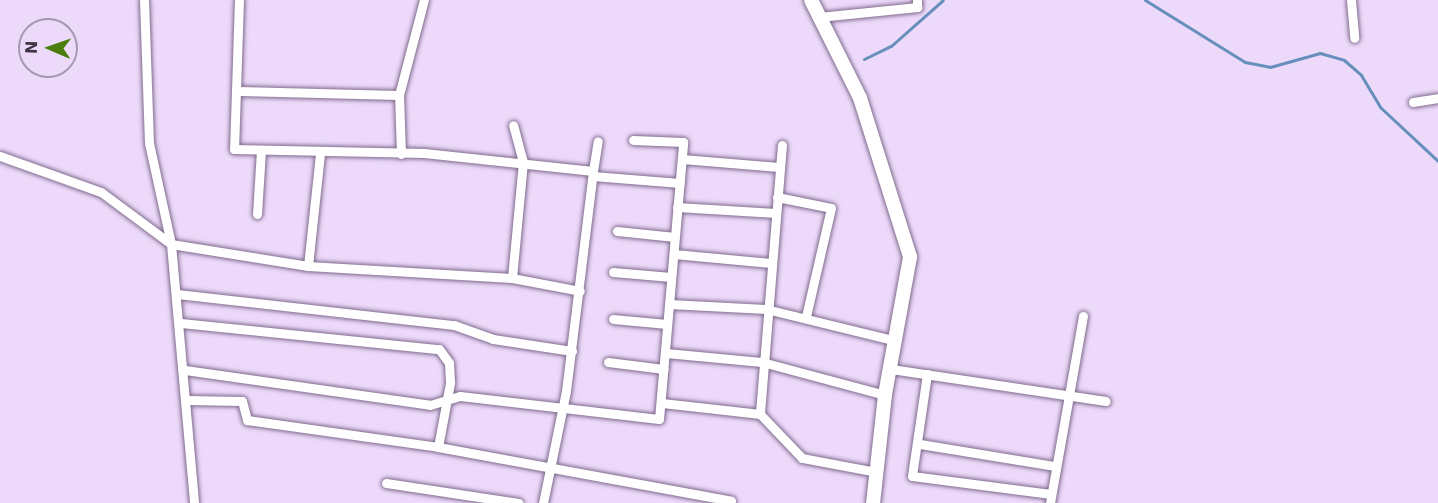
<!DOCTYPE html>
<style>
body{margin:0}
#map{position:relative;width:1438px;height:503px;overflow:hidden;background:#eddafa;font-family:"DejaVu Sans",sans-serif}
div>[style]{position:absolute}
.stream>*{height:3px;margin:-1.5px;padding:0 1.5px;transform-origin:1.5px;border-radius:1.5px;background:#678fbc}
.roads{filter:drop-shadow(0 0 2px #806b8e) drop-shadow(0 0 2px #806b8e)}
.minor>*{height:9px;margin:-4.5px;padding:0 4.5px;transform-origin:4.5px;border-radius:4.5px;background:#fff}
.secondary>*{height:14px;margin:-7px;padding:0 7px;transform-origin:7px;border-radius:7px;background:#fff}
span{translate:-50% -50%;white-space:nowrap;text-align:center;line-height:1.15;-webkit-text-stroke:6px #eddafa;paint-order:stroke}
.north{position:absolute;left:18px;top:18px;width:60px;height:60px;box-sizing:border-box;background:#eddafa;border:2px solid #a798b1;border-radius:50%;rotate:272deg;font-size:16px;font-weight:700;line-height:24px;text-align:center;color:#3e3544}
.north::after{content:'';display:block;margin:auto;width:21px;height:27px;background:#4c7e0d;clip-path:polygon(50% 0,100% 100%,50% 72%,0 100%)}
</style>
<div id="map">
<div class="stream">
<div style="left:1145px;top:0;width:118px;rotate:31.8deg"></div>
<div style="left:1245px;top:62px;width:25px;rotate:11deg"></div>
<div style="left:1270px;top:67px;width:52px;rotate:-15.6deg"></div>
<div style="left:1320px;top:53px;width:25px;rotate:16deg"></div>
<div style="left:1344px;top:60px;width:23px;rotate:41deg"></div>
<div style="left:1361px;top:75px;width:37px;rotate:59deg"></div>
<div style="left:1380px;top:107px;width:79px;rotate:43deg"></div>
<div style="left:864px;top:59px;width:30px;rotate:-26deg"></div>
<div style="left:891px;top:46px;width:69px;rotate:-41.5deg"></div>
</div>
<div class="roads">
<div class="minor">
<div style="left:144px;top:0;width:143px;rotate:88deg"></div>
<div style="left:149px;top:143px;width:103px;rotate:77.7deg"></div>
<div style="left:171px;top:244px;width:260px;rotate:84.9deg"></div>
<div style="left:239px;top:0;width:149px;rotate:91.9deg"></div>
<div style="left:234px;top:149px;width:190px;rotate:1.2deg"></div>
<div style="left:424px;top:153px;width:170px;rotate:6.1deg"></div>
<div style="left:593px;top:171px;width:30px;rotate:-81deg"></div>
<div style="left:1351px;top:0;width:38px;rotate:85deg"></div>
<div style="left:819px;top:17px;width:99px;rotate:-5.8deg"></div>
<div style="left:917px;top:7px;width:7px;rotate:-90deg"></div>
<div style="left:239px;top:91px;width:160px;rotate:1.4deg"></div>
<div style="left:1413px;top:102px;width:25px;rotate:-9deg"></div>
<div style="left:782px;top:145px;width:270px;rotate:94.7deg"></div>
<div style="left:760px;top:414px;width:61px;rotate:46.3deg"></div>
<div style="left:802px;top:458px;width:76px;rotate:10.6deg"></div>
<div style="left:401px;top:154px;width:59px;rotate:-91.9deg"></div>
<div style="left:399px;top:95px;width:98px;rotate:-75.3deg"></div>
<div style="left:0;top:156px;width:107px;rotate:19.6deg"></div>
<div style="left:101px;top:192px;width:87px;rotate:36.6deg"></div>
<div style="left:171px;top:244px;width:139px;rotate:9.1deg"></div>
<div style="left:308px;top:266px;width:204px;rotate:3.4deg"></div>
<div style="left:512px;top:278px;width:69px;rotate:10.8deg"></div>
<div style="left:682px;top:159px;width:97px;rotate:4.7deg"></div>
<div style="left:593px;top:176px;width:87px;rotate:4.6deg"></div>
<div style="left:777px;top:197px;width:55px;rotate:11.5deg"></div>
<div style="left:831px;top:208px;width:111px;rotate:103deg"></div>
<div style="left:677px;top:207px;width:99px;rotate:3.5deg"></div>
<div style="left:257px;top:214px;width:63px;rotate:-86.4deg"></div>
<div style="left:617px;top:231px;width:58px;rotate:5.9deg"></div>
<div style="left:674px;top:254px;width:97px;rotate:5.3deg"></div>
<div style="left:308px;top:266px;width:114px;rotate:-83.9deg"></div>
<div style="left:613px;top:272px;width:58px;rotate:4.9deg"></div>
<div style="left:512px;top:278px;width:117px;rotate:-84.6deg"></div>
<div style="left:523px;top:162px;width:38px;rotate:-105deg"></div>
<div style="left:177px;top:294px;width:279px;rotate:6.4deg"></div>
<div style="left:454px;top:325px;width:41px;rotate:19.7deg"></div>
<div style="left:493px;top:339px;width:80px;rotate:8.6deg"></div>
<div style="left:669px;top:304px;width:97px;rotate:3deg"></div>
<div style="left:766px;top:309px;width:134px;rotate:13.8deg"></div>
<div style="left:613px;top:319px;width:54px;rotate:5.3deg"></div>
<div style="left:181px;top:323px;width:259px;rotate:5.8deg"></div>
<div style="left:439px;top:349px;width:17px;rotate:54deg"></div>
<div style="left:449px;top:363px;width:20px;rotate:87deg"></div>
<div style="left:450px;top:383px;width:65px;rotate:100.6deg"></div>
<div style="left:666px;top:353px;width:96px;rotate:5.4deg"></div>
<div style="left:762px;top:362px;width:127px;rotate:15deg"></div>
<div style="left:608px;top:362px;width:56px;rotate:7.1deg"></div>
<div style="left:891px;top:369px;width:217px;rotate:8.5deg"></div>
<div style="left:185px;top:370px;width:247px;rotate:8.1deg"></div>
<div style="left:430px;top:405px;width:31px;rotate:-17deg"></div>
<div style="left:460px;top:396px;width:200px;rotate:6.6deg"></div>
<div style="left:659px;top:419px;width:278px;rotate:-85deg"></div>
<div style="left:683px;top:142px;width:50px;rotate:-177.7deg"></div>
<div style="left:927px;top:374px;width:103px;rotate:98.4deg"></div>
<div style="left:912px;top:476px;width:140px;rotate:7.4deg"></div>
<div style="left:187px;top:400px;width:55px;rotate:1deg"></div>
<div style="left:242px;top:401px;width:20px;rotate:75deg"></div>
<div style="left:247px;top:420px;width:193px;rotate:8deg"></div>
<div style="left:438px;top:447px;width:298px;rotate:10.4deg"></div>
<div style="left:662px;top:403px;width:99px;rotate:6.4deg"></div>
<div style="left:920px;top:444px;width:137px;rotate:9.3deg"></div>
<div style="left:386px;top:483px;width:134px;rotate:8.6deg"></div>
<div style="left:543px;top:503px;width:114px;rotate:-78.4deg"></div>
<div style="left:566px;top:391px;width:222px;rotate:-83deg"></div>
<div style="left:1050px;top:503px;width:190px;rotate:-80deg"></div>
</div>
<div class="secondary">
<div style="left:811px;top:0;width:110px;rotate:63.4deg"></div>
<div style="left:860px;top:98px;width:167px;rotate:72.5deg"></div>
<div style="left:910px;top:257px;width:140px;rotate:100.3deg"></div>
<div style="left:885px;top:395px;width:109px;rotate:96.3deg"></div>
</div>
</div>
<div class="north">N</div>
</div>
